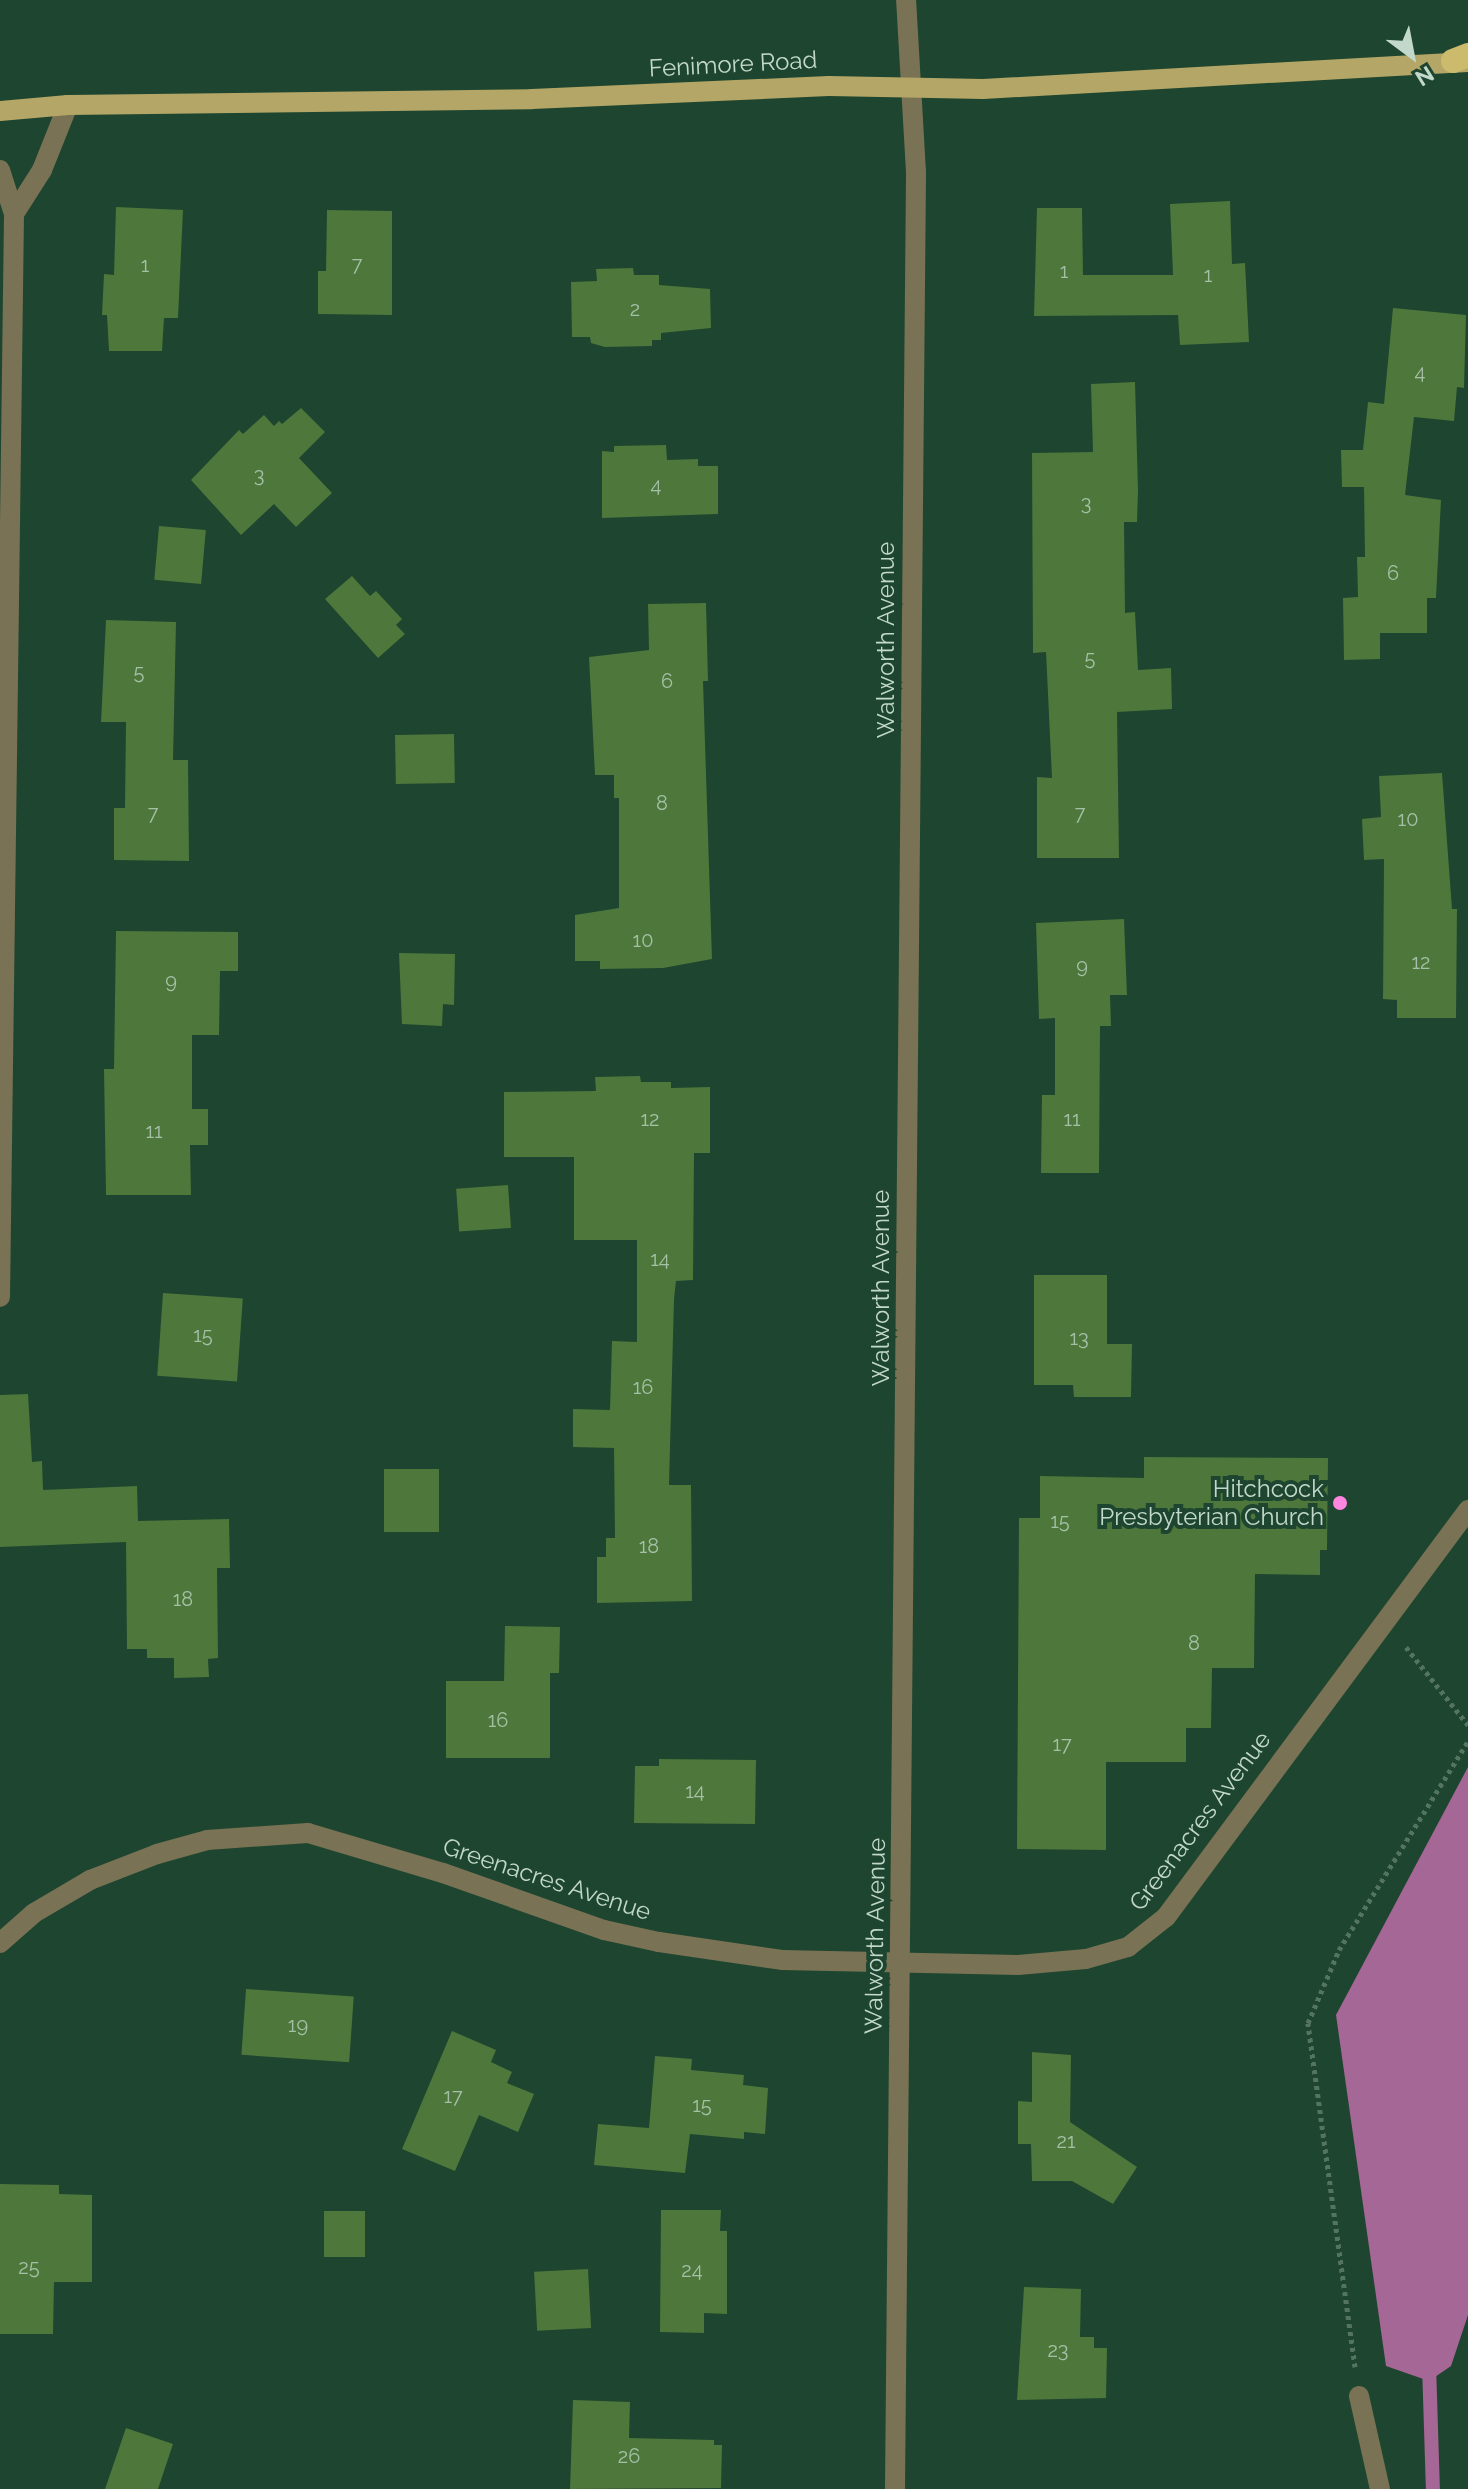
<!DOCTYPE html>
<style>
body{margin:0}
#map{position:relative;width:1468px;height:2489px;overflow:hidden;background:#1e452f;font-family:Raleway,sans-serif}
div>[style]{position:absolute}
.water>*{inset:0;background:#a56795}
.stream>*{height:14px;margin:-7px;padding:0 7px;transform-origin:7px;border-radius:7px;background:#a56795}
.building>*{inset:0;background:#4d773b;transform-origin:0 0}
.path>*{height:5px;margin-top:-2.5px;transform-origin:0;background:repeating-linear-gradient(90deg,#537461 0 4px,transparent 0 8px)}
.minor>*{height:20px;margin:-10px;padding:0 10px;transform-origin:10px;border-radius:10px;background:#797254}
.major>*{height:20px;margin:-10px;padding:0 10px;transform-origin:10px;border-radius:10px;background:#b4a666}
.highway>*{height:24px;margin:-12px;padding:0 12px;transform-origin:12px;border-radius:12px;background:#ccba6d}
.dots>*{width:22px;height:22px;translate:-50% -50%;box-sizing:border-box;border:4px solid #1e452f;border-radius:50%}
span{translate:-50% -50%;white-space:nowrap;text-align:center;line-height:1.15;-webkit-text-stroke:8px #1e452f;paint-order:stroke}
.number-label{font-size:20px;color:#a5c0a6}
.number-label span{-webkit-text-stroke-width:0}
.street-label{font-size:24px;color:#c2d8ca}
.poi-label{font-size:24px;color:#c2d8ca}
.right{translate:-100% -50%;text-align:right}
.north{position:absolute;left:1372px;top:16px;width:80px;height:80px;-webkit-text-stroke:6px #1e452f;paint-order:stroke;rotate:148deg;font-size:22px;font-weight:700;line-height:32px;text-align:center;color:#c2d8ca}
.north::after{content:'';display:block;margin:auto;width:28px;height:36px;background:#c2d8ca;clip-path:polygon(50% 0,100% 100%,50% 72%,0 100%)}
</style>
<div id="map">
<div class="water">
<div style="clip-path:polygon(1468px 1767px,1468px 2315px,1451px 2366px,1429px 2381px,1386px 2366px,1336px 2015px)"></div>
</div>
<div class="stream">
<div style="left:1429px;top:2365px;width:124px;rotate:88.2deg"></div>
</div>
<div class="building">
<div style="clip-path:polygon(1230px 201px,1232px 264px,1245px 263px,1249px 342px,1180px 345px,1178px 315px,1034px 316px,1037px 208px,1082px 208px,1083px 275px,1173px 275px,1170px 204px)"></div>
<div style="clip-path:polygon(116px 207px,183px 210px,178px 318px,164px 318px,162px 351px,109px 351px,107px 315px,102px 315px,104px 274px,114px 275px)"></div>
<div style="clip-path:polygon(327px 210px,392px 211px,392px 315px,318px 314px,318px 271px,326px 271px)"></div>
<div style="clip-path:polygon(633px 268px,634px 275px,659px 275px,659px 285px,710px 289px,711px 328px,661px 333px,661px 340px,652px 340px,652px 346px,605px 347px,591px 343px,590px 337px,572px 337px,571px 282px,597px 281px,596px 269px)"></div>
<div style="clip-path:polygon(1393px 308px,1466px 315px,1464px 388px,1457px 387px,1454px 421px,1414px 417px,1405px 495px,1441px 500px,1436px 598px,1427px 598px,1427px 633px,1380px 633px,1380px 659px,1344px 660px,1343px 598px,1358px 597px,1357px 557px,1365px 557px,1364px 487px,1342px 487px,1341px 450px,1363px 450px,1368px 402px,1384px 404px)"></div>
<div style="clip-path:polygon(1135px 382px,1138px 491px,1137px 522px,1124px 522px,1125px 613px,1135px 612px,1138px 670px,1171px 668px,1172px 709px,1117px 712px,1119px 858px,1037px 858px,1037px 777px,1052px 778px,1046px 652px,1033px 653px,1032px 453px,1093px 452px,1091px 384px)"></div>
<div style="clip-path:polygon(301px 408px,325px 432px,299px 458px,332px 493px,296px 527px,274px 504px,241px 535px,191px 480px,239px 430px,243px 434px,264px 415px,274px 426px,279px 421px,282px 424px)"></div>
<div style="clip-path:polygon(666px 445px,667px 460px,698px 459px,698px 466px,718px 466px,718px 514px,602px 518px,602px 451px,614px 452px,614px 446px)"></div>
<div style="left:159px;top:526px;width:47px;height:54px;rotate:5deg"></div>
<div style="clip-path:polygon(352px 576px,370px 596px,376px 591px,402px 619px,396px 625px,405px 634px,378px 658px,325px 599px)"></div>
<div style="clip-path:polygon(706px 603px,708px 681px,703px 681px,712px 959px,663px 968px,600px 969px,600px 961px,575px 961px,575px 915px,619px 908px,619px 798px,614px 798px,614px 775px,595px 775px,589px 657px,649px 650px,648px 604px)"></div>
<div style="clip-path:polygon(106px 620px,176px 622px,173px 760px,188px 760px,189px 861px,114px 860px,114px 808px,125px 808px,126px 722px,101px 722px)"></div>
<div style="left:454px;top:734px;width:49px;height:59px;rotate:89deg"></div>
<div style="clip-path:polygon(1442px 773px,1452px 909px,1457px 909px,1456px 1018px,1397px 1018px,1397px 1000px,1383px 999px,1384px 859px,1364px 860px,1362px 819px,1381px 817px,1379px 776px)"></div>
<div style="clip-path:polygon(1124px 919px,1127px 995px,1110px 995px,1111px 1026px,1100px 1026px,1099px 1173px,1041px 1173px,1042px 1095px,1055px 1095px,1055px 1018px,1039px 1019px,1036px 923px)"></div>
<div style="clip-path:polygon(116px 931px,238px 932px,238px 971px,220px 971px,219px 1035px,192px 1035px,192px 1109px,208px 1109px,208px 1145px,190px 1145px,191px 1195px,106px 1195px,104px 1069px,114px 1069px)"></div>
<div style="clip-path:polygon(399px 953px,455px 954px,454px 1005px,443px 1004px,442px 1026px,402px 1024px)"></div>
<div style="clip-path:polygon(640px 1076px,641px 1082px,671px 1082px,671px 1088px,710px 1087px,710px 1153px,694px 1153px,693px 1280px,676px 1281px,674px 1299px,669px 1485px,691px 1485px,692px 1601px,597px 1603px,597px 1557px,606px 1557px,606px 1538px,615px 1538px,614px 1448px,573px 1447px,573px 1409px,610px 1410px,612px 1341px,637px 1342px,637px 1240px,574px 1240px,574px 1157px,504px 1157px,504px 1092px,596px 1091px,595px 1077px)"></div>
<div style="left:508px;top:1185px;width:43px;height:52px;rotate:86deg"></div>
<div style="clip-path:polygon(1034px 1275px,1107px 1275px,1107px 1344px,1132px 1344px,1131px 1397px,1074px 1397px,1073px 1385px,1034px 1385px)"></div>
<div style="left:163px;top:1293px;width:80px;height:83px;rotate:4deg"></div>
<div style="clip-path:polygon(28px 1394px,32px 1462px,42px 1461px,43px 1490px,137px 1486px,138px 1521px,229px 1519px,230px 1568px,217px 1568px,218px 1658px,208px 1659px,209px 1677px,174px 1678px,174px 1658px,147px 1658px,147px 1649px,127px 1649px,126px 1542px,0 1547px,0 1395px)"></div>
<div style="clip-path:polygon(1144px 1457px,1328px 1458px,1327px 1550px,1320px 1550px,1320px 1575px,1255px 1574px,1254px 1668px,1212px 1668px,1211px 1728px,1186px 1728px,1186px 1762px,1106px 1762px,1106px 1850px,1017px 1849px,1019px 1518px,1040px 1518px,1040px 1476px,1144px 1478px)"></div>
<div style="left:384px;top:1469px;width:55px;height:63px"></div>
<div style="clip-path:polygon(505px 1626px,560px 1627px,559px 1673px,550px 1673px,550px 1758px,446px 1758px,446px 1681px,504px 1681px)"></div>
<div style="clip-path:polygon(659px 1759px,756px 1760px,755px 1824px,634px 1823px,635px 1766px,659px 1766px)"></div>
<div style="left:246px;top:1989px;width:108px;height:66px;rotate:4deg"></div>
<div style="clip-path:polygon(452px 2031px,496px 2050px,491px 2062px,512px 2072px,507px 2083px,534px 2094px,518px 2132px,479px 2115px,455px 2171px,402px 2149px)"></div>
<div style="clip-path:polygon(1032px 2052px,1071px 2055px,1070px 2122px,1137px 2167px,1113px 2204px,1072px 2181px,1032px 2181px,1031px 2144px,1018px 2144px,1018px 2101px,1032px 2102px)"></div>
<div style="clip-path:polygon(655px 2056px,692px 2059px,691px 2070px,744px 2075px,743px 2085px,768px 2088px,765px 2134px,744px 2132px,744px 2139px,690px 2134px,685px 2173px,594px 2165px,598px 2124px,649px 2128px)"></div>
<div style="clip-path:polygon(0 2184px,59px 2185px,59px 2194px,92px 2195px,92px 2282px,54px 2282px,53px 2334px,0 2334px)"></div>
<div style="clip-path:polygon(661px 2210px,721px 2210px,720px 2231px,727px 2231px,727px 2314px,704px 2313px,704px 2333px,660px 2332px)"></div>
<div style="left:324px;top:2211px;width:41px;height:46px"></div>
<div style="left:588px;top:2269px;width:59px;height:54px;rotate:87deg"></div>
<div style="clip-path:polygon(1024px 2287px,1081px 2289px,1080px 2337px,1094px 2337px,1094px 2348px,1107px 2348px,1106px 2398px,1017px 2400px)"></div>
<div style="clip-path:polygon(573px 2400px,630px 2402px,629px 2438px,714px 2440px,714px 2445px,722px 2445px,721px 2488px,570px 2489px)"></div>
<div style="clip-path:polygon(126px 2428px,173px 2444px,158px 2489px,105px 2489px)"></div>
</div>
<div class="path">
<div style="left:1406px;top:1647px;width:100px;rotate:51.5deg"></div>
<div style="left:1355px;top:2367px;width:347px;rotate:-97.8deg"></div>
<div style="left:1308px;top:2023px;width:79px;rotate:-67deg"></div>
<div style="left:1339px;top:1950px;width:246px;rotate:-58.3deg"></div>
</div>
<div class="minor">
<div style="left:0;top:170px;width:46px;rotate:72.3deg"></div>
<div style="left:14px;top:214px;width:1083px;rotate:90.74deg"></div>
<div style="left:14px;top:214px;width:52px;rotate:-57.5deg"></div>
<div style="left:42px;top:170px;width:70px;rotate:-68.2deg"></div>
<div style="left:0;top:1943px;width:45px;rotate:-41.4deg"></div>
<div style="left:34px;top:1913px;width:65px;rotate:-30.5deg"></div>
<div style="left:90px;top:1880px;width:72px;rotate:-21.2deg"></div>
<div style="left:157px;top:1854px;width:52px;rotate:-15.6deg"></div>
<div style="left:207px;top:1840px;width:101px;rotate:-4deg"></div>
<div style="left:308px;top:1833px;width:141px;rotate:16.5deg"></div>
<div style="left:443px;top:1873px;width:171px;rotate:19.5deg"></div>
<div style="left:604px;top:1930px;width:56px;rotate:12.3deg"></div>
<div style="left:659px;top:1942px;width:124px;rotate:8.3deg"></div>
<div style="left:782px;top:1960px;width:236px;rotate:1.2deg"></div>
<div style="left:1018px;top:1965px;width:68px;rotate:-5deg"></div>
<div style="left:1086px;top:1959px;width:44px;rotate:-15.9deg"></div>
<div style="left:1128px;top:1947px;width:48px;rotate:-38.3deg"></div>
<div style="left:1166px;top:1917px;width:507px;rotate:-53.42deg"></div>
<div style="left:1359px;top:2396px;width:95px;rotate:77.3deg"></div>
<div style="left:895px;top:2489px;width:2317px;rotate:-89.48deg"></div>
<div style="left:916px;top:172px;width:172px;rotate:-93.3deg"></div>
</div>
<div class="major">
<div style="left:0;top:111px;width:68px;rotate:-5deg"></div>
<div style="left:68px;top:105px;width:464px;rotate:-0.7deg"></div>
<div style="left:532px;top:99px;width:297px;rotate:-2.5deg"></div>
<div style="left:829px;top:86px;width:154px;rotate:1.1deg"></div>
<div style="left:983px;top:89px;width:486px;rotate:-3.2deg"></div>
</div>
<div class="highway">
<div style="left:1453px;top:61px;width:16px;rotate:-22deg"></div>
</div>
<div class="dots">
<div style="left:1340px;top:1503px;background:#fe86e1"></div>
</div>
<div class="number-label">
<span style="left:357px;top:264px">7</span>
<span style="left:145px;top:265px">1</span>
<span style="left:1064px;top:271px">1</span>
<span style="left:1208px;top:275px">1</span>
<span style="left:635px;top:309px">2</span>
<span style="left:1420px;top:372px">4</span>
<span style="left:259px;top:475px">3</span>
<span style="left:656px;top:485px">4</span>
<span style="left:1086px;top:503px">3</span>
<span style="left:1393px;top:573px">6</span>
<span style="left:1090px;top:658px">5</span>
<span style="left:139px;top:672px">5</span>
<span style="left:667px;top:681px">6</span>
<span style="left:662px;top:803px">8</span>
<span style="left:153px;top:813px">7</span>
<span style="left:1080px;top:813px">7</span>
<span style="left:1408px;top:819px">10</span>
<span style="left:643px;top:940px">10</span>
<span style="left:1421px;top:962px">12</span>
<span style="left:1082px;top:966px">9</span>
<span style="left:171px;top:981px">9</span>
<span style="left:650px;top:1119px">12</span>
<span style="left:1072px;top:1119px">11</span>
<span style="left:154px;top:1131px">11</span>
<span style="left:660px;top:1259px">14</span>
<span style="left:203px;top:1335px">15</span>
<span style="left:1079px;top:1338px">13</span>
<span style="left:643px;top:1387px">16</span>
<span style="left:1060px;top:1521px">15</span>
<span style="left:649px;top:1546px">18</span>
<span style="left:183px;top:1599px">18</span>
<span style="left:1194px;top:1643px">8</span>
<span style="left:498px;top:1720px">16</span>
<span style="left:1062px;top:1744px">17</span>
<span style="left:695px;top:1791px">14</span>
<span style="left:298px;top:2025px">19</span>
<span style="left:453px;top:2096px">17</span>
<span style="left:702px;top:2105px">15</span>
<span style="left:1066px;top:2141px">21</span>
<span style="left:29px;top:2267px">25</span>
<span style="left:692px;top:2270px">24</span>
<span style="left:1058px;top:2350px">23</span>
<span style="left:629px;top:2456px">26</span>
</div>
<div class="street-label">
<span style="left:733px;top:64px;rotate:-3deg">Fenimore Road</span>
<span style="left:886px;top:640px;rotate:-90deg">Walworth Avenue</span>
<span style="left:881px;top:1288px;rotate:-90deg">Walworth Avenue</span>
<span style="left:1200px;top:1821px;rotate:-53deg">Greenacres Avenue</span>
<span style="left:547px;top:1879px;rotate:18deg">Greenacres Avenue</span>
<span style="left:875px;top:1936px;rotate:-89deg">Walworth Avenue</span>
</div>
<div class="poi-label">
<span class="right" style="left:1324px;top:1503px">Hitchcock<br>Presbyterian Church</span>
</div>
<div class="north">N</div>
</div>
